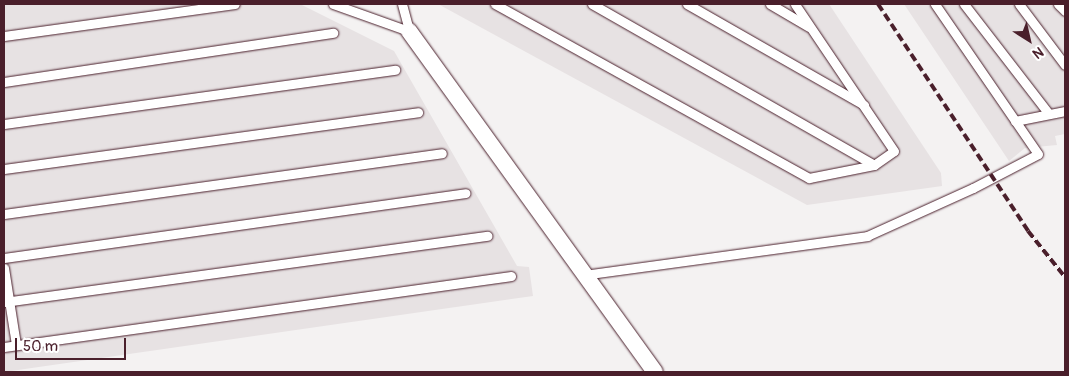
<!DOCTYPE html>
<style>
body{margin:0}
#map{position:relative;width:1069px;height:376px;overflow:hidden;background:#f4f2f2;font-family:Pangolin,sans-serif}
div>[style]{position:absolute}
.built>*{inset:0;background:#e7e2e3}
.roads{filter:drop-shadow(0 0 1px #4a1f2b) drop-shadow(0 0 1px #4a1f2b)}
.lane>*{height:9px;margin:-4.5px;padding:0 4.5px;transform-origin:4.5px;border-radius:4.5px;background:#fff}
.street>*{height:16px;margin:-8px;padding:0 8px;transform-origin:8px;border-radius:8px;background:#fff}
.rail>*{height:4px;margin-top:-2px;transform-origin:0;background:repeating-linear-gradient(90deg,#4a1f2b 0 8px,transparent 0 12px)}
span{translate:-50% -50%;white-space:nowrap;text-align:center;line-height:1.15;-webkit-text-stroke:4px #fff;paint-order:stroke}
.frame{position:absolute;inset:0;border:5px solid #4a1f2b;pointer-events:none}
.north{position:absolute;left:1004px;top:15px;width:50px;height:50px;-webkit-text-stroke:4px #fff;paint-order:stroke;rotate:145deg;font-size:14px;font-weight:700;line-height:20px;text-align:center;color:#4a1f2b}
.north::after{content:'';display:block;margin:auto;width:18px;height:22px;background:#4a1f2b;clip-path:polygon(50% 0,100% 100%,50% 72%,0 100%)}
.scale{position:absolute;left:15px;top:338px;width:111px;height:22px;box-sizing:border-box;border:2px solid #4a1f2b;border-top:0;padding-left:6px;font-size:15px;line-height:18px;white-space:nowrap;color:#4a1f2b;-webkit-text-stroke:4px #fff;paint-order:stroke}
</style>
<div id="map">
<div class="built">
<div style="clip-path:polygon(4px 4px,300px 4px,394px 51px,517px 266px,529px 267px,533px 296px,4px 372px)"></div>
<div style="clip-path:polygon(438px 4px,829px 4px,941px 173px,942px 186px,807px 205px)"></div>
<div style="clip-path:polygon(904px 4px,1065px 4px,1065px 134px,1055px 136px,1057px 145px,1025px 148px,1009px 161px)"></div>
</div>
<div class="roads">
<div class="lane">
<div style="left:333px;top:4px;width:81px;rotate:19.6deg"></div>
<div style="left:402px;top:4px;width:28px;rotate:75deg"></div>
<div style="left:495px;top:4px;width:359px;rotate:29deg"></div>
<div style="left:809px;top:178px;width:66px;rotate:-11.3deg"></div>
<div style="left:874px;top:165px;width:24px;rotate:-35deg"></div>
<div style="left:894px;top:151px;width:177px;rotate:-124deg"></div>
<div style="left:592px;top:4px;width:325px;rotate:29.7deg"></div>
<div style="left:687px;top:4px;width:204px;rotate:29.7deg"></div>
<div style="left:770px;top:4px;width:45px;rotate:30.5deg"></div>
<div style="left:964px;top:4px;width:139px;rotate:52.3deg"></div>
<div style="left:1019px;top:4px;width:76px;rotate:53deg"></div>
<div style="left:1058px;top:4px;width:10px;rotate:45deg"></div>
<div style="left:4px;top:36px;width:233px;rotate:-7.9deg"></div>
<div style="left:4px;top:82px;width:333px;rotate:-8.5deg"></div>
<div style="left:1015px;top:121px;width:51px;rotate:-11.3deg"></div>
<div style="left:4px;top:124px;width:395px;rotate:-7.9deg"></div>
<div style="left:4px;top:169px;width:418px;rotate:-7.8deg"></div>
<div style="left:4px;top:214px;width:442px;rotate:-7.9deg"></div>
<div style="left:4px;top:258px;width:466px;rotate:-8deg"></div>
<div style="left:4px;top:268px;width:78px;rotate:81.1deg"></div>
<div style="left:583px;top:275px;width:287px;rotate:-7.8deg"></div>
<div style="left:867px;top:236px;width:116px;rotate:-24.4deg"></div>
<div style="left:973px;top:188px;width:73px;rotate:-27.6deg"></div>
<div style="left:1038px;top:154px;width:182px;rotate:-124.5deg"></div>
<div style="left:4px;top:302px;width:488px;rotate:-7.8deg"></div>
<div style="left:4px;top:347px;width:512px;rotate:-7.97deg"></div>
</div>
<div class="street">
<div style="left:409px;top:31px;width:420px;rotate:54.2deg"></div>
</div>
</div>
<div class="rail">
<div style="left:878px;top:4px;width:272px;rotate:56.5deg"></div>
<div style="left:1028px;top:231px;width:59px;rotate:51.2deg"></div>
</div>
<div class="frame"></div>
<div class="north">N</div>
<div class="scale">50 m</div>
</div>
